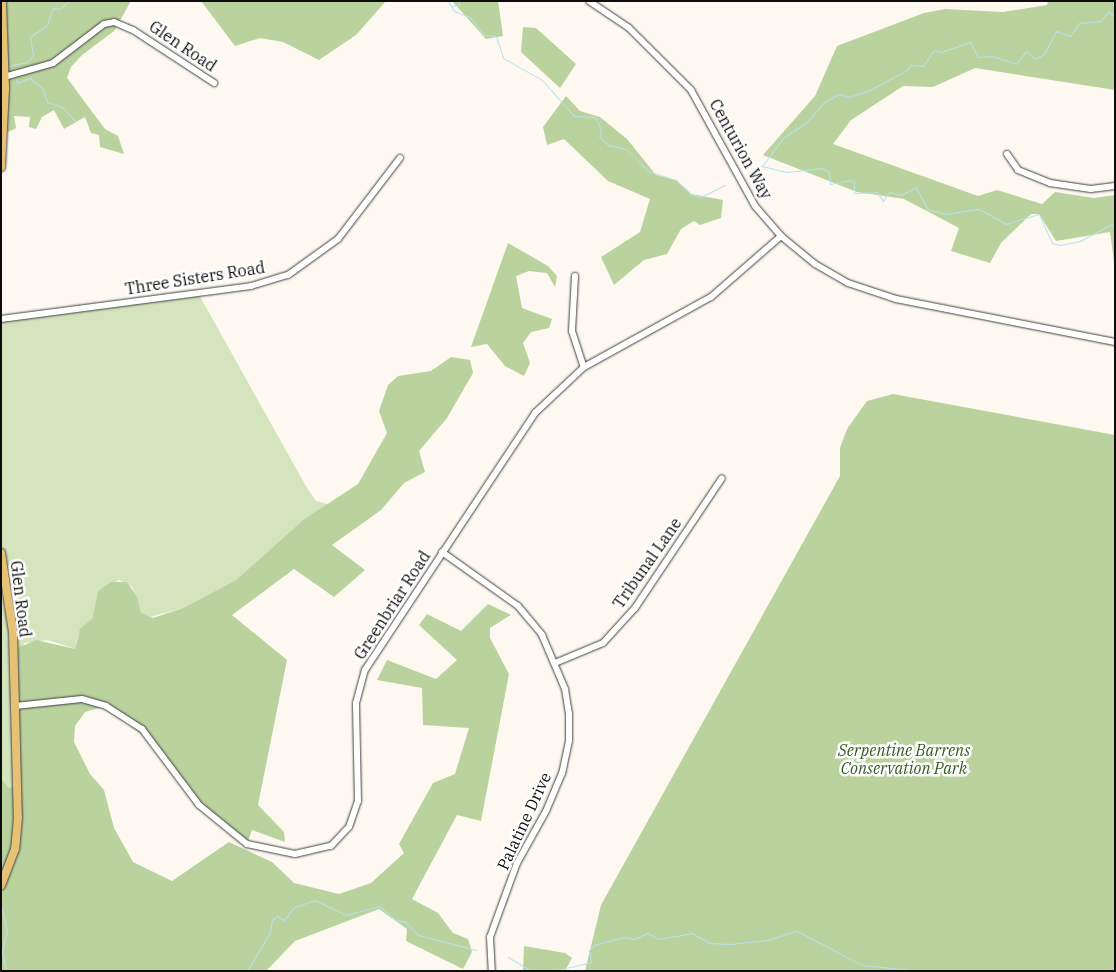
<!DOCTYPE html>
<style>
body{margin:0}
#map{position:relative;width:1116px;height:972px;overflow:hidden;background:#fdf9f0;font-family:"IBM Plex Serif",serif}
div>[style]{position:absolute}
.green>*{inset:0;background:#d4e4bd}
.forest>*{inset:0;background:#bad39e}
.stream>*{height:1px;margin:-0.5px;padding:0 0.5px;transform-origin:0.5px;border-radius:0.5px;background:#bae0ef}
.roads{filter:drop-shadow(0 0 1px #404040) drop-shadow(0 0 1px #404040)}
.minor>*{height:6px;margin:-3px;padding:0 3px;transform-origin:3px;border-radius:3px;background:#fff}
.major>*{height:8px;margin:-4px;padding:0 4px;transform-origin:4px;border-radius:4px;background:#e8c274}
span{translate:-50% -50%;white-space:nowrap;text-align:center;line-height:1.15;-webkit-text-stroke:5px #fff;paint-order:stroke}
.street-label{font-size:16px;color:#0d0d0d}
.park-label{font-size:16px;color:#365d25;font-style:italic}
.frame{position:absolute;inset:0;border:2px solid #0d0d0d;pointer-events:none}
</style>
<div id="map">
<div class="green">
<div style="clip-path:polygon(198px 293px,307px 488px,316px 501px,331px 505px,303px 520px,236px 580px,183px 608px,146px 618px,141px 613px,132px 587px,119px 580px,98px 591px,92px 619px,78px 635px,75px 649px,48px 640px,24px 643px,17px 784px,9px 788px,1px 778px,1px 319px)"></div>
</div>
<div class="forest">
<div style="clip-path:polygon(1px 1px,131px 1px,114px 31px,82px 55px,71px 67px,67px 78px,105px 129px,118px 136px,124px 154px,100px 147px,99px 135px,91px 133px,85px 117px,64px 129px,54px 110px,42px 117px,36px 129px,29px 127px,30px 117px,14px 116px,16px 128px,4px 134px)"></div>
<div style="clip-path:polygon(201px 1px,386px 1px,356px 35px,319px 60px,283px 42px,260px 38px,235px 46px)"></div>
<div style="clip-path:polygon(452px 1px,498px 1px,503px 36px,486px 39px)"></div>
<div style="clip-path:polygon(1048px 1px,1115px 1px,1115px 90px,975px 68px,933px 87px,903px 86px,851px 120px,833px 144px,978px 196px,997px 190px,1042px 204px,1055px 192px,1094px 198px,1115px 195px,1115px 270px,1110px 232px,1056px 241px,1039px 214px,1031px 214px,1001px 243px,990px 263px,951px 251px,959px 228px,904px 199px,857px 192px,763px 155px,815px 96px,837px 46px,924px 13px,945px 9px,1003px 12px,1047px 5px)"></div>
<div style="clip-path:polygon(523px 27px,536px 28px,576px 64px,560px 88px,521px 52px)"></div>
<div style="clip-path:polygon(566px 96px,580px 111px,600px 117px,627px 139px,656px 175px,676px 180px,691px 194px,723px 200px,721px 218px,700px 225px,694px 221px,681px 229px,667px 254px,644px 260px,614px 285px,601px 257px,640px 232px,650px 199px,608px 181px,564px 139px,547px 145px,543px 127px)"></div>
<div style="clip-path:polygon(508px 243px,548px 266px,557px 276px,555px 287px,547px 273px,529px 271px,516px 276px,522px 308px,552px 319px,549px 328px,531px 332px,523px 343px,530px 363px,524px 376px,505px 366px,487px 344px,471px 347px)"></div>
<div style="clip-path:polygon(451px 357px,470px 360px,473px 373px,447px 418px,419px 451px,425px 472px,404px 483px,381px 510px,332px 545px,365px 570px,334px 597px,294px 569px,232px 615px,287px 660px,258px 805px,284px 832px,285px 842px,252px 830px,247px 844px,199px 805px,150px 741px,106px 706px,85px 712px,75px 726px,74px 742px,90px 774px,104px 790px,114px 828px,133px 862px,172px 881px,229px 842px,272px 862px,294px 883px,339px 894px,371px 883px,404px 853px,399px 844px,433px 783px,455px 774px,469px 728px,423px 725px,422px 688px,377px 680px,387px 660px,436px 679px,457px 660px,419px 625px,427px 614px,461px 631px,488px 604px,511px 615px,490px 628px,490px 638px,509px 674px,481px 821px,457px 815px,412px 899px,438px 913px,453px 933px,468px 939px,472px 952px,463px 969px,406px 941px,407px 929px,379px 909px,295px 941px,266px 971px,1px 971px,1px 778px,9px 788px,17px 784px,13px 650px,36px 640px,75px 649px,80px 629px,92px 619px,98px 591px,111px 582px,127px 582px,137px 597px,141px 613px,153px 618px,183px 608px,236px 580px,303px 520px,358px 484px,387px 433px,379px 411px,388px 385px,398px 376px,431px 371px)"></div>
<div style="clip-path:polygon(893px 394px,1115px 435px,1115px 971px,585px 971px,601px 905px,840px 476px,840px 448px,847px 429px,867px 401px)"></div>
<div style="clip-path:polygon(524px 946px,565px 953px,572px 958px,565px 971px,523px 971px)"></div>
</div>
<div class="stream">
<div style="left:448px;top:1px;width:12px;rotate:59deg"></div>
<div style="left:454px;top:11px;width:17px;rotate:21deg"></div>
<div style="left:470px;top:17px;width:23px;rotate:52deg"></div>
<div style="left:484px;top:35px;width:12px;rotate:5deg"></div>
<div style="left:496px;top:36px;width:23px;rotate:72deg"></div>
<div style="left:503px;top:58px;width:45px;rotate:29.4deg"></div>
<div style="left:542px;top:80px;width:48px;rotate:48.4deg"></div>
<div style="left:574px;top:116px;width:21px;rotate:3deg"></div>
<div style="left:595px;top:117px;width:14px;rotate:65deg"></div>
<div style="left:601px;top:130px;width:6px;rotate:108deg"></div>
<div style="left:599px;top:136px;width:13px;rotate:45deg"></div>
<div style="left:608px;top:145px;width:18px;rotate:13deg"></div>
<div style="left:626px;top:149px;width:31px;rotate:45deg"></div>
<div style="left:648px;top:171px;width:29px;rotate:18deg"></div>
<div style="left:676px;top:180px;width:21px;rotate:43deg"></div>
<div style="left:691px;top:194px;width:10px;rotate:17deg"></div>
<div style="left:701px;top:197px;width:27px;rotate:-27deg"></div>
<div style="left:451px;top:6px;width:8px;rotate:-7deg"></div>
<div style="left:459px;top:5px;width:4px;rotate:-90deg"></div>
<div style="left:7px;top:66px;width:20px;rotate:-11deg"></div>
<div style="left:27px;top:62px;width:9px;rotate:-49deg"></div>
<div style="left:33px;top:55px;width:18px;rotate:-99deg"></div>
<div style="left:30px;top:37px;width:21px;rotate:-35deg"></div>
<div style="left:47px;top:25px;width:18px;rotate:-71deg"></div>
<div style="left:53px;top:8px;width:7px;rotate:8deg"></div>
<div style="left:60px;top:9px;width:12px;rotate:-42deg"></div>
<div style="left:16px;top:79px;width:4px;rotate:76deg"></div>
<div style="left:17px;top:83px;width:14px;rotate:-21deg"></div>
<div style="left:30px;top:78px;width:16px;rotate:40deg"></div>
<div style="left:42px;top:88px;width:15px;rotate:70deg"></div>
<div style="left:47px;top:102px;width:16px;rotate:18deg"></div>
<div style="left:62px;top:107px;width:19px;rotate:47deg"></div>
<div style="left:762px;top:166px;width:25px;rotate:14deg"></div>
<div style="left:786px;top:172px;width:36px;rotate:-6deg"></div>
<div style="left:822px;top:168px;width:8px;rotate:30deg"></div>
<div style="left:829px;top:172px;width:12px;rotate:85deg"></div>
<div style="left:830px;top:184px;width:20px;rotate:-11deg"></div>
<div style="left:850px;top:180px;width:4px;rotate:27deg"></div>
<div style="left:854px;top:182px;width:11px;rotate:90deg"></div>
<div style="left:854px;top:193px;width:23px;rotate:-2deg"></div>
<div style="left:877px;top:192px;width:11px;rotate:56deg"></div>
<div style="left:883px;top:201px;width:11px;rotate:-56deg"></div>
<div style="left:889px;top:192px;width:12px;rotate:14deg"></div>
<div style="left:901px;top:195px;width:17px;rotate:-28deg"></div>
<div style="left:916px;top:187px;width:25px;rotate:63deg"></div>
<div style="left:927px;top:209px;width:20px;rotate:15deg"></div>
<div style="left:946px;top:214px;width:33px;rotate:-9deg"></div>
<div style="left:979px;top:209px;width:31px;rotate:29deg"></div>
<div style="left:1006px;top:224px;width:34px;rotate:-17deg"></div>
<div style="left:1039px;top:214px;width:32px;rotate:66deg"></div>
<div style="left:1052px;top:243px;width:8px;rotate:14deg"></div>
<div style="left:1060px;top:245px;width:20px;rotate:-11deg"></div>
<div style="left:1080px;top:241px;width:40px;rotate:-28deg"></div>
<div style="left:752px;top:170px;width:11px;rotate:-22deg"></div>
<div style="left:762px;top:166px;width:35px;rotate:-53deg"></div>
<div style="left:783px;top:138px;width:30px;rotate:-34deg"></div>
<div style="left:808px;top:121px;width:25px;rotate:-50deg"></div>
<div style="left:824px;top:102px;width:17px;rotate:-28deg"></div>
<div style="left:839px;top:94px;width:10px;rotate:17deg"></div>
<div style="left:849px;top:97px;width:22px;rotate:-18deg"></div>
<div style="left:870px;top:90px;width:38px;rotate:-28deg"></div>
<div style="left:904px;top:72px;width:10px;rotate:-45deg"></div>
<div style="left:911px;top:65px;width:12px;rotate:5deg"></div>
<div style="left:923px;top:66px;width:19px;rotate:-55deg"></div>
<div style="left:934px;top:50px;width:7px;rotate:16deg"></div>
<div style="left:941px;top:52px;width:31px;rotate:-19deg"></div>
<div style="left:970px;top:42px;width:17px;rotate:62deg"></div>
<div style="left:978px;top:57px;width:14px;rotate:-4deg"></div>
<div style="left:992px;top:56px;width:25px;rotate:18deg"></div>
<div style="left:1016px;top:64px;width:16px;rotate:-52deg"></div>
<div style="left:1026px;top:51px;width:12px;rotate:42deg"></div>
<div style="left:1035px;top:59px;width:10px;rotate:-29deg"></div>
<div style="left:1044px;top:54px;width:26px;rotate:-62deg"></div>
<div style="left:1056px;top:31px;width:15px;rotate:20deg"></div>
<div style="left:1070px;top:36px;width:16px;rotate:-55deg"></div>
<div style="left:1079px;top:23px;width:21px;rotate:-5deg"></div>
<div style="left:1100px;top:21px;width:12px;rotate:-48deg"></div>
<div style="left:1108px;top:12px;width:8px;rotate:30deg"></div>
<div style="left:1px;top:905px;width:26px;rotate:77deg"></div>
<div style="left:7px;top:930px;width:23px;rotate:103deg"></div>
<div style="left:2px;top:952px;width:19px;rotate:78deg"></div>
<div style="left:508px;top:957px;width:27px;rotate:31deg"></div>
<div style="left:247px;top:971px;width:45px;rotate:-59.5deg"></div>
<div style="left:270px;top:932px;width:12px;rotate:-81deg"></div>
<div style="left:272px;top:920px;width:6px;rotate:-39deg"></div>
<div style="left:277px;top:916px;width:8px;rotate:30deg"></div>
<div style="left:284px;top:920px;width:16px;rotate:-52deg"></div>
<div style="left:294px;top:907px;width:22px;rotate:-18deg"></div>
<div style="left:315px;top:900px;width:34px;rotate:26deg"></div>
<div style="left:346px;top:915px;width:35px;rotate:-15deg"></div>
<div style="left:380px;top:906px;width:21px;rotate:43deg"></div>
<div style="left:395px;top:920px;width:11px;rotate:10deg"></div>
<div style="left:406px;top:922px;width:18px;rotate:47deg"></div>
<div style="left:418px;top:935px;width:60px;rotate:14.5deg"></div>
<div style="left:553px;top:971px;width:39px;rotate:-13deg"></div>
<div style="left:591px;top:962px;width:12px;rotate:-99deg"></div>
<div style="left:589px;top:950px;width:7px;rotate:-45deg"></div>
<div style="left:594px;top:945px;width:31px;rotate:-15deg"></div>
<div style="left:624px;top:937px;width:10px;rotate:11deg"></div>
<div style="left:634px;top:939px;width:14px;rotate:-25deg"></div>
<div style="left:647px;top:933px;width:13px;rotate:27deg"></div>
<div style="left:659px;top:939px;width:34px;rotate:-10deg"></div>
<div style="left:692px;top:933px;width:20px;rotate:30deg"></div>
<div style="left:709px;top:943px;width:21px;rotate:3deg"></div>
<div style="left:730px;top:944px;width:37px;rotate:-6deg"></div>
<div style="left:767px;top:940px;width:31px;rotate:-17deg"></div>
<div style="left:797px;top:931px;width:73px;rotate:27.6deg"></div>
<div style="left:862px;top:965px;width:59px;rotate:5.8deg"></div>
</div>
<div class="roads">
<div class="minor">
<div style="left:589px;top:1px;width:48px;rotate:34deg"></div>
<div style="left:629px;top:28px;width:88px;rotate:45deg"></div>
<div style="left:691px;top:90px;width:132px;rotate:61.1deg"></div>
<div style="left:755px;top:206px;width:40px;rotate:49deg"></div>
<div style="left:781px;top:236px;width:44px;rotate:39.5deg"></div>
<div style="left:815px;top:264px;width:38px;rotate:30deg"></div>
<div style="left:848px;top:283px;width:51px;rotate:18.4deg"></div>
<div style="left:896px;top:299px;width:223px;rotate:11.1deg"></div>
<div style="left:4px;top:77px;width:51px;rotate:-15.9deg"></div>
<div style="left:53px;top:63px;width:64px;rotate:-37.4deg"></div>
<div style="left:104px;top:24px;width:10px;rotate:-11deg"></div>
<div style="left:114px;top:22px;width:21px;rotate:23deg"></div>
<div style="left:133px;top:30px;width:97px;rotate:33.2deg"></div>
<div style="left:1007px;top:154px;width:19px;rotate:55deg"></div>
<div style="left:1018px;top:170px;width:35px;rotate:22deg"></div>
<div style="left:1050px;top:183px;width:41px;rotate:8.3deg"></div>
<div style="left:1091px;top:189px;width:24px;rotate:-7deg"></div>
<div style="left:575px;top:276px;width:55px;rotate:93.1deg"></div>
<div style="left:572px;top:331px;width:38px;rotate:72deg"></div>
<div style="left:1px;top:319px;width:252px;rotate:-7.5deg"></div>
<div style="left:251px;top:286px;width:39px;rotate:-17deg"></div>
<div style="left:288px;top:275px;width:62px;rotate:-35.8deg"></div>
<div style="left:338px;top:239px;width:102px;rotate:-52.6deg"></div>
<div style="left:442px;top:552px;width:93px;rotate:35.4deg"></div>
<div style="left:518px;top:606px;width:38px;rotate:50deg"></div>
<div style="left:542px;top:635px;width:59px;rotate:66.9deg"></div>
<div style="left:565px;top:689px;width:24px;rotate:81deg"></div>
<div style="left:569px;top:713px;width:28px;rotate:90deg"></div>
<div style="left:569px;top:741px;width:33px;rotate:102deg"></div>
<div style="left:562px;top:773px;width:41px;rotate:112.8deg"></div>
<div style="left:546px;top:811px;width:60px;rotate:119.1deg"></div>
<div style="left:517px;top:863px;width:79px;rotate:110deg"></div>
<div style="left:490px;top:937px;width:34px;rotate:87deg"></div>
<div style="left:555px;top:663px;width:52px;rotate:-22.6deg"></div>
<div style="left:603px;top:643px;width:47px;rotate:-47.6deg"></div>
<div style="left:635px;top:608px;width:156px;rotate:-56.2deg"></div>
<div style="left:15px;top:706px;width:67px;rotate:-6deg"></div>
<div style="left:82px;top:699px;width:25px;rotate:16deg"></div>
<div style="left:106px;top:706px;width:43px;rotate:32.6deg"></div>
<div style="left:142px;top:729px;width:95px;rotate:53.1deg"></div>
<div style="left:199px;top:805px;width:62px;rotate:39.1deg"></div>
<div style="left:247px;top:844px;width:49px;rotate:11.8deg"></div>
<div style="left:295px;top:854px;width:37px;rotate:-13deg"></div>
<div style="left:331px;top:846px;width:26px;rotate:-47deg"></div>
<div style="left:349px;top:827px;width:28px;rotate:-71deg"></div>
<div style="left:358px;top:801px;width:98px;rotate:-91.2deg"></div>
<div style="left:356px;top:703px;width:34px;rotate:-75deg"></div>
<div style="left:365px;top:670px;width:308px;rotate:-56.5deg"></div>
<div style="left:535px;top:413px;width:67px;rotate:-43.2deg"></div>
<div style="left:584px;top:367px;width:145px;rotate:-28.9deg"></div>
<div style="left:711px;top:297px;width:93px;rotate:-41.1deg"></div>
</div>
<div class="major">
<div style="left:1px;top:167px;width:78px;rotate:-87.1deg"></div>
<div style="left:5px;top:89px;width:88px;rotate:-92deg"></div>
<div style="left:1px;top:553px;width:80px;rotate:81.4deg"></div>
<div style="left:13px;top:632px;width:185px;rotate:88.5deg"></div>
<div style="left:18px;top:817px;width:32px;rotate:95deg"></div>
<div style="left:15px;top:849px;width:39px;rotate:111deg"></div>
</div>
</div>
<div class="street-label">
<span style="left:183px;top:46px;rotate:34deg">Glen Road</span>
<span style="left:741px;top:149px;rotate:61deg">Centurion Way</span>
<span style="left:195px;top:278px;rotate:-9deg">Three Sisters Road</span>
<span style="left:647px;top:563px;rotate:-55deg">Tribunal Lane</span>
<span style="left:21px;top:599px;rotate:83deg">Glen Road</span>
<span style="left:392px;top:605px;rotate:-57deg">Greenbriar Road</span>
<span style="left:524px;top:821px;rotate:-65deg">Palatine Drive</span>
</div>
<div class="park-label">
<span style="left:904px;top:759px">Serpentine Barrens<br>Conservation Park</span>
</div>
<div class="frame"></div>
</div>
